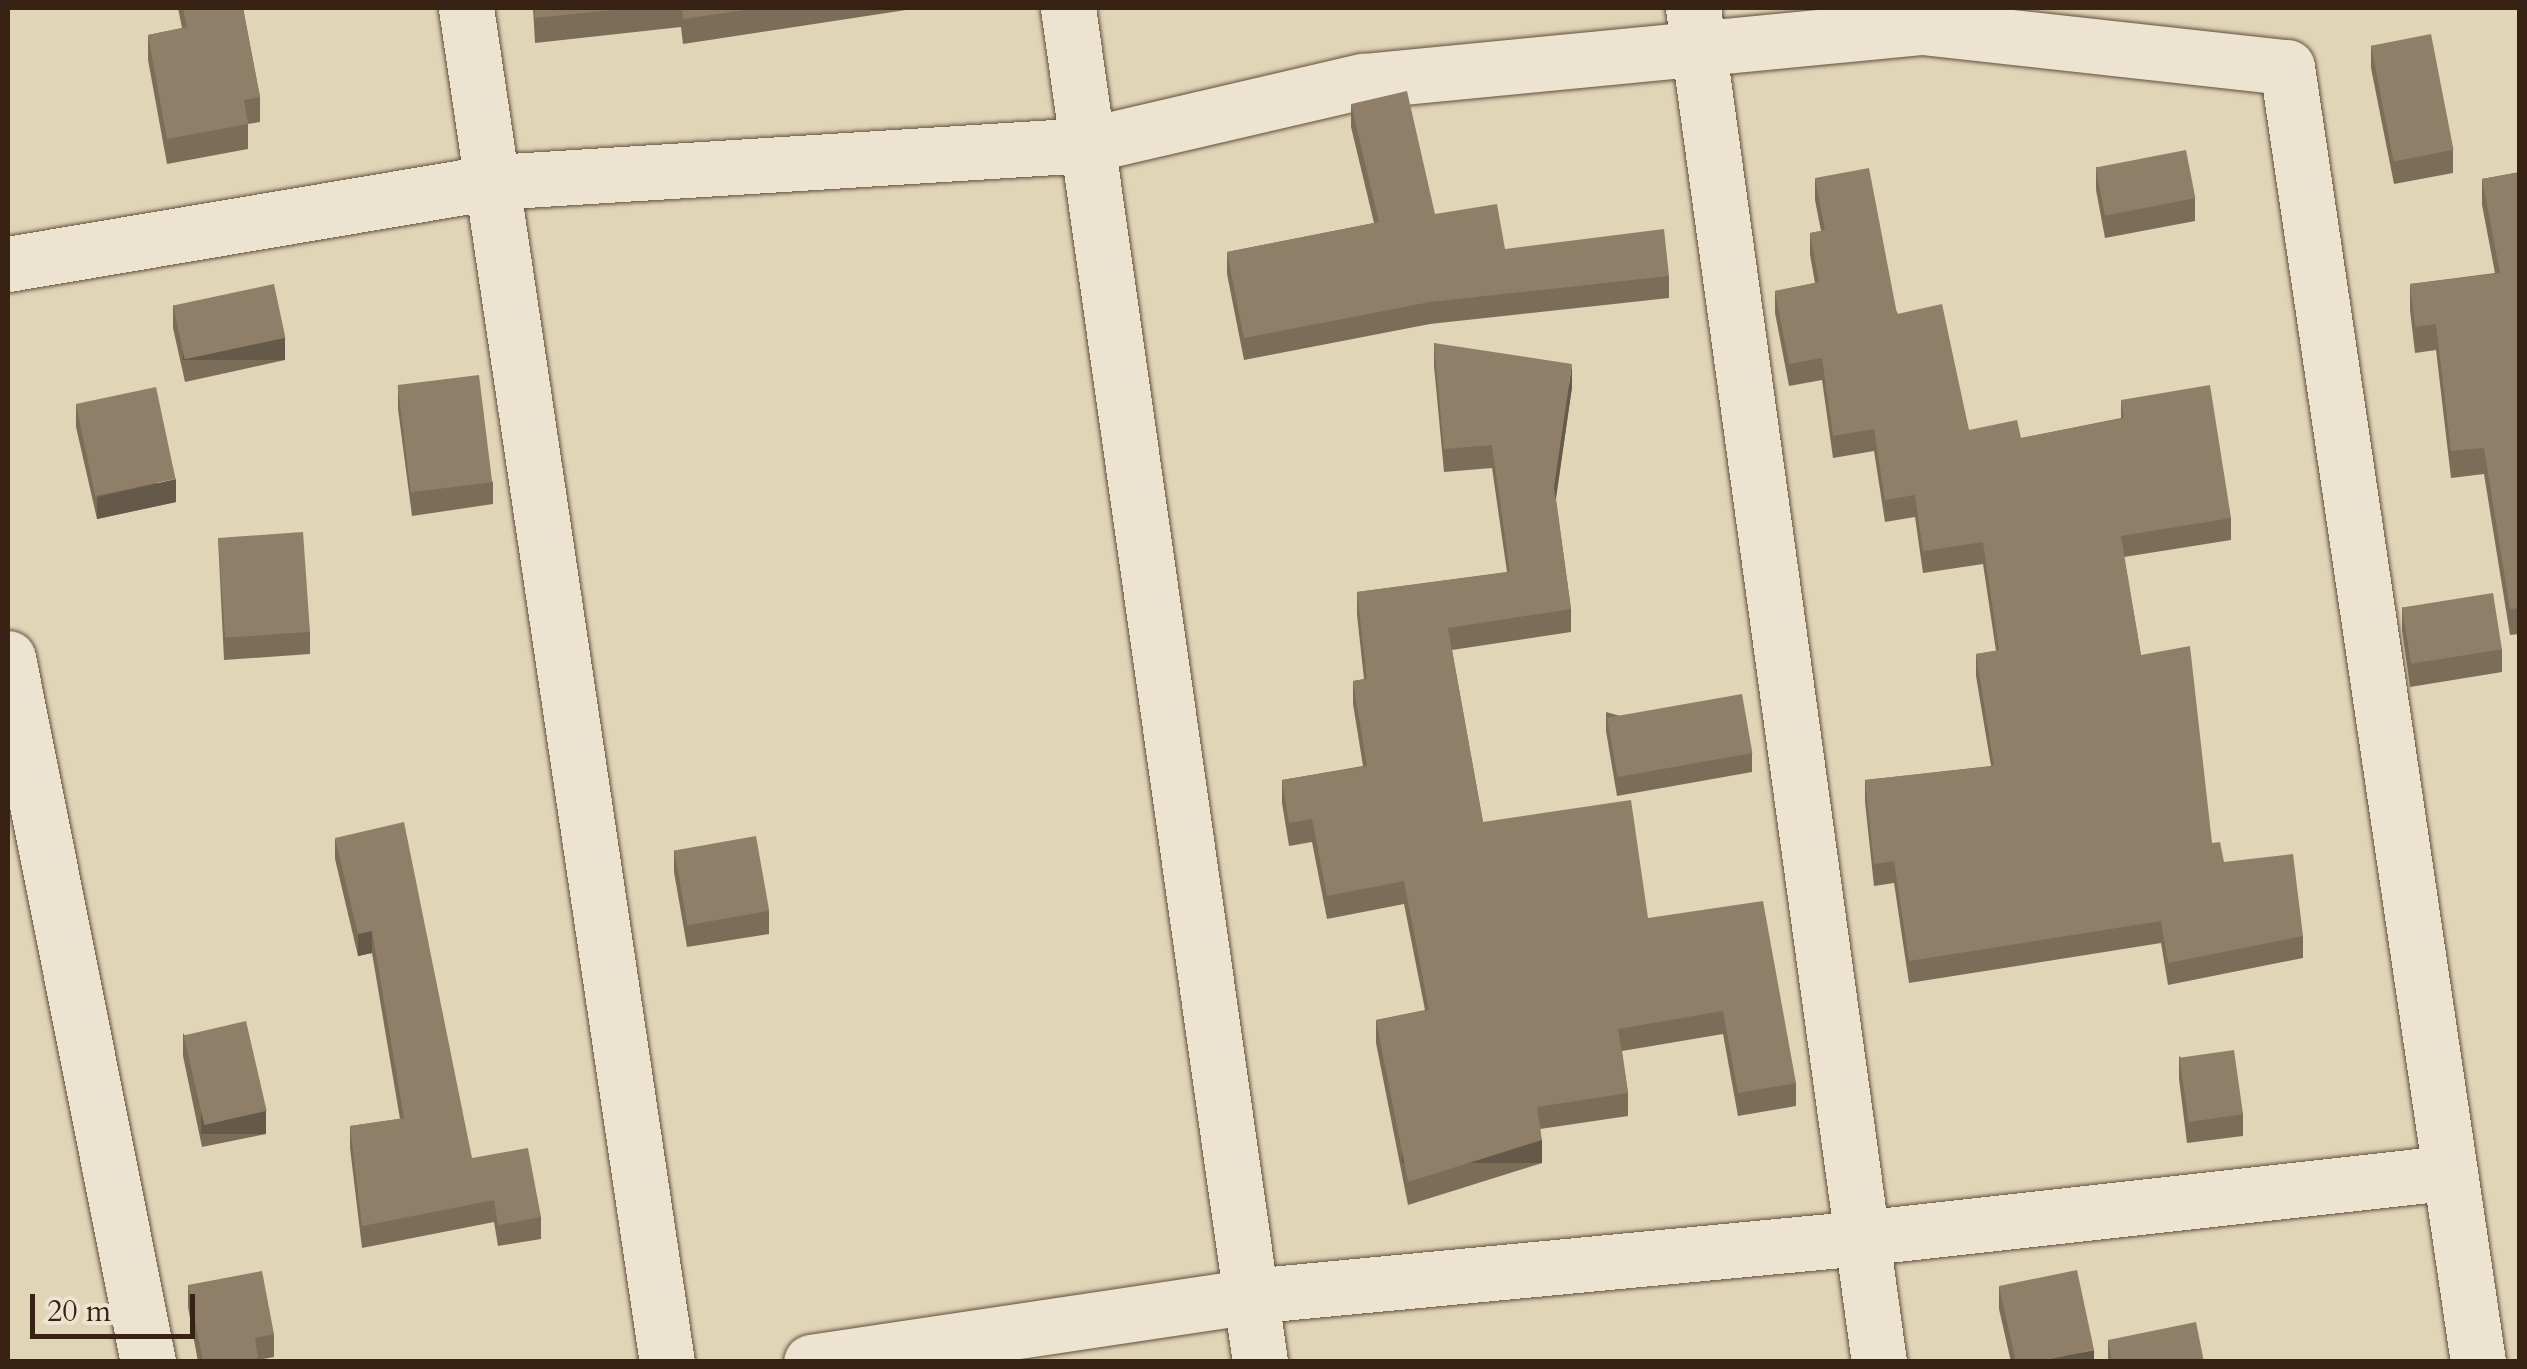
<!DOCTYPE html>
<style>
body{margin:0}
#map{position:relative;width:2527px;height:1369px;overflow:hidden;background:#e1d5b7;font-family:Cardo,serif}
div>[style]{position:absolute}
.roads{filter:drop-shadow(0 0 2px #624f3c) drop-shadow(0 0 2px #624f3c)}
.street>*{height:55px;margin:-27.5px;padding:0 27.5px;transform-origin:27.5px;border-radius:27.5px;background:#ece4d0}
.secondary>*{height:55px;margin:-27.5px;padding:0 27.5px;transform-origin:27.5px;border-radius:27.5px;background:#ece4d0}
.wall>*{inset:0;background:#7c6d59}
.shaded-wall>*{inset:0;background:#655949;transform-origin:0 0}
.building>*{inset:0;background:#907f68;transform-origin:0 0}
span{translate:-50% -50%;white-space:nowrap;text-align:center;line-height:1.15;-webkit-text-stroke:8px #ece4d0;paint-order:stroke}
.frame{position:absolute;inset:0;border:10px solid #382213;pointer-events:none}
.scale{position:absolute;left:30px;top:1294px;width:165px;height:45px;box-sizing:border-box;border:5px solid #382213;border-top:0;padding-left:12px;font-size:30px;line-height:35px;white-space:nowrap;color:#382213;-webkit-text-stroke:8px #ece4d0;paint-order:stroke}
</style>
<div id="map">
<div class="roads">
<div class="street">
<div style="left:466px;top:8px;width:1369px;rotate:81.56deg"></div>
<div style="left:1693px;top:8px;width:1367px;rotate:82.18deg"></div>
<div style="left:8px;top:264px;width:493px;rotate:-9.6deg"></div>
<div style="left:494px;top:182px;width:594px;rotate:-3.57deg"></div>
<div style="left:1087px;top:145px;width:283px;rotate:-13.1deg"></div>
<div style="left:1363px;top:81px;width:562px;rotate:-5.52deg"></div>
<div style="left:1922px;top:27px;width:367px;rotate:6.3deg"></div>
<div style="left:2287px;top:67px;width:1309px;rotate:81.61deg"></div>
<div style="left:8px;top:658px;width:718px;rotate:78.75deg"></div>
<div style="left:811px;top:1362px;width:444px;rotate:-8.5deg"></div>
<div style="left:1250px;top:1296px;width:614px;rotate:-5.42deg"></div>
<div style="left:1861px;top:1238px;width:588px;rotate:-6.35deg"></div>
</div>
<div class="secondary">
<div style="left:1068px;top:8px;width:1368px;rotate:81.93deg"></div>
</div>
</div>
<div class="wall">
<div style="clip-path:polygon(178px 8px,243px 8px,260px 97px,260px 122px,248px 124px,248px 149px,167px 164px,148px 60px,148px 35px,182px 28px)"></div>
<div style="clip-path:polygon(533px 8px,906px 8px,906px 10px,683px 44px,681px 27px,535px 43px)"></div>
<div style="clip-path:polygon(2371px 45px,2453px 150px,2453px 173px,2394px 184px,2371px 68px)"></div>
<div style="clip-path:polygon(1351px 104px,1435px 214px,1505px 249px,1669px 276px,1669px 298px,1430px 324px,1244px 360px,1227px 274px,1227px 252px,1374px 223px,1351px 127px)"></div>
<div style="clip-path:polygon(2096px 167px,2195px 198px,2195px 221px,2105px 238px,2096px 190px)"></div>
<div style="clip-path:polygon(2520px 172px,2520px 634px,2510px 635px,2484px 474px,2451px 478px,2436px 350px,2415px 353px,2410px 310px,2410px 284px,2495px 273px,2482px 205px,2482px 179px)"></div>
<div style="clip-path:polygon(1815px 178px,1969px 430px,2021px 438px,2121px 418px,2121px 400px,2231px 518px,2231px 540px,2124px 557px,2141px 655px,2212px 843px,2224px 862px,2303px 936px,2303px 958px,2168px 985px,2161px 943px,1909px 983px,1894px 883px,1874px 886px,1865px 802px,1865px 780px,1991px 766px,1976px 676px,1976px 654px,1996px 651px,1983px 564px,1923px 573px,1915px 517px,1885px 522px,1874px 451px,1833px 458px,1822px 380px,1789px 386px,1775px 313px,1775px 291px,1815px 283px,1810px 255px,1810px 233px,1821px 231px,1815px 200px)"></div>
<div style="clip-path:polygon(173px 305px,285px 360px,185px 382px,173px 328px)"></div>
<div style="clip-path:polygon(1434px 343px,1572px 387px,1556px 499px,1571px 609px,1571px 632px,1452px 650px,1483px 822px,1648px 918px,1796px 1083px,1796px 1106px,1738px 1116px,1723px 1034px,1622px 1051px,1628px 1093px,1628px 1116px,1540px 1129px,1542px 1163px,1408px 1205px,1376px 1043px,1376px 1020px,1425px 1010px,1404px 904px,1327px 919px,1312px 842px,1289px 846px,1282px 803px,1282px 780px,1363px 766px,1353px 704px,1353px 681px,1364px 679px,1357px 615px,1357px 592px,1507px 572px,1492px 468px,1444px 472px,1434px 366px)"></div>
<div style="clip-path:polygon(398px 386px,493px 482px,493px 504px,412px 516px,398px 409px)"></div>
<div style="clip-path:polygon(76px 404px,176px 502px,97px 519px,76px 427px)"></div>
<div style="clip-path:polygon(218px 538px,310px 632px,310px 654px,224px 660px)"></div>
<div style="clip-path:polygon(2402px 607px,2502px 649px,2502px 672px,2410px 687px,2402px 630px)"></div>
<div style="clip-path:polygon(1606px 712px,1752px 753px,1752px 772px,1617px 796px,1606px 731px)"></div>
<div style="clip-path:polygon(335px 838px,472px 1158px,541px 1217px,541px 1239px,498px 1246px,494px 1222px,362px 1248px,350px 1148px,350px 1126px,400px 1119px,372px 953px,358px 956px,335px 859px)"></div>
<div style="clip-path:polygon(674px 850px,769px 911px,769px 934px,687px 947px,674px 872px)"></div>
<div style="clip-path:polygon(183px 1033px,266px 1134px,202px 1147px,183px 1056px)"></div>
<div style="clip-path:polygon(2179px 1056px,2243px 1114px,2243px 1136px,2187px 1143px,2179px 1079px)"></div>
<div style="clip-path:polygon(188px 1285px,274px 1334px,274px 1357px,258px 1360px,258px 1362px,198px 1362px,188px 1307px)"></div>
<div style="clip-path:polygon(1999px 1286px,2094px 1362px,2011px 1362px,1999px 1309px)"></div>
<div style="clip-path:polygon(2108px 1340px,2204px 1362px,2108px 1362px)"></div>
</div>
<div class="shaded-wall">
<div style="left:285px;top:338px;width:22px;height:102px;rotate:90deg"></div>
<div style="clip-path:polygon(1572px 364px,1572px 387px,1554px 510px,1554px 487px)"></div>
<div style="clip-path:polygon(176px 479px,176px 502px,97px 519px,97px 497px)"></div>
<div style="clip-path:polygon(372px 931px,372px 953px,358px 956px,358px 934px)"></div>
<div style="left:266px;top:1111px;width:23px;height:65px;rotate:90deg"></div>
<div style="left:1542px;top:1140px;width:23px;height:140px;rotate:90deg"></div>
<div style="clip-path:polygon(2094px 1350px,2094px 1362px,2036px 1362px)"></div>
</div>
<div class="building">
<div style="clip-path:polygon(183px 8px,243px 8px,260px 97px,244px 100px,248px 124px,167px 139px,148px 35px,187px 27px)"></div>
<div style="clip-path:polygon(535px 8px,631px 8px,535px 18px)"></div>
<div style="clip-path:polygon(682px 8px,758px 8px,683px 19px)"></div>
<div style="left:2431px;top:34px;width:118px;height:61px;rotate:79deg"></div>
<div style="clip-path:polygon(1407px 91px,1435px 214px,1497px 204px,1505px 249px,1664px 229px,1669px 276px,1430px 302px,1244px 338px,1227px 252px,1379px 222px,1351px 104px)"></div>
<div style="left:2186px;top:150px;width:49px;height:92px;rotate:79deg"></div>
<div style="clip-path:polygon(1869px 168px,1897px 314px,1942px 304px,1969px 430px,2017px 420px,2021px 438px,2124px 418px,2121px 400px,2210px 385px,2231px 518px,2121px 536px,2141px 655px,2190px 646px,2212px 843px,2220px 842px,2224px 862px,2293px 854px,2303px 936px,2168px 963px,2161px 921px,1909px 961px,1894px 861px,1874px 864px,1865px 780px,1994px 766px,1976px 654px,1999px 650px,1983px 542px,1923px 551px,1915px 495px,1885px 500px,1874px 429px,1833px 436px,1822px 358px,1789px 364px,1775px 291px,1819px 282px,1810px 233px,1825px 230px,1815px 178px)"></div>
<div style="clip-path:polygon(2520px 172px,2520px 608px,2510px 609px,2484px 448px,2451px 451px,2436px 324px,2415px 327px,2410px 284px,2500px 273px,2482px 179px)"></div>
<div style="left:274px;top:284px;width:55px;height:103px;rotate:78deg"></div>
<div style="clip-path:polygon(1434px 343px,1572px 364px,1554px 487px,1571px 609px,1448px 628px,1483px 822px,1631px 800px,1648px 918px,1763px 901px,1796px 1083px,1738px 1093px,1723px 1011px,1618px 1029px,1628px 1093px,1537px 1107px,1542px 1140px,1408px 1182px,1376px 1020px,1429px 1010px,1404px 881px,1327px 896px,1312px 819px,1289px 823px,1282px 780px,1367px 766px,1353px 681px,1367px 679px,1357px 592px,1510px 572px,1492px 445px,1444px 449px)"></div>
<div style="left:479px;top:375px;width:108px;height:82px;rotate:83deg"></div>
<div style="left:156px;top:387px;width:94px;height:82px;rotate:78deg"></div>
<div style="left:303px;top:532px;width:100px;height:85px;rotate:86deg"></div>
<div style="left:2493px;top:593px;width:57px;height:92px;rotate:81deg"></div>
<div style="left:1742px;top:694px;width:60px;height:137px;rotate:80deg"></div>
<div style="clip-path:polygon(404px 822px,472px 1158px,528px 1148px,541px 1217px,498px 1225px,494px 1200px,362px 1226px,350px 1126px,404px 1118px,372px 931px,358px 934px,335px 838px)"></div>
<div style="left:756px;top:836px;width:76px;height:83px;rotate:80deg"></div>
<div style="left:246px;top:1021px;width:92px;height:64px;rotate:77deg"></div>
<div style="left:2234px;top:1050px;width:65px;height:55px;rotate:82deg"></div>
<div style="clip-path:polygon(2077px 1270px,2094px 1350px,2036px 1362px,2016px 1362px,1999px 1286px)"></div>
<div style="clip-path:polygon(262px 1271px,274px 1334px,255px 1338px,258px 1358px,235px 1362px,203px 1362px,188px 1285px)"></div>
<div style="clip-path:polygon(2196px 1322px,2204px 1362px,2112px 1362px,2108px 1340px)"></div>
</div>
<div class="frame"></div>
<div class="scale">20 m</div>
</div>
